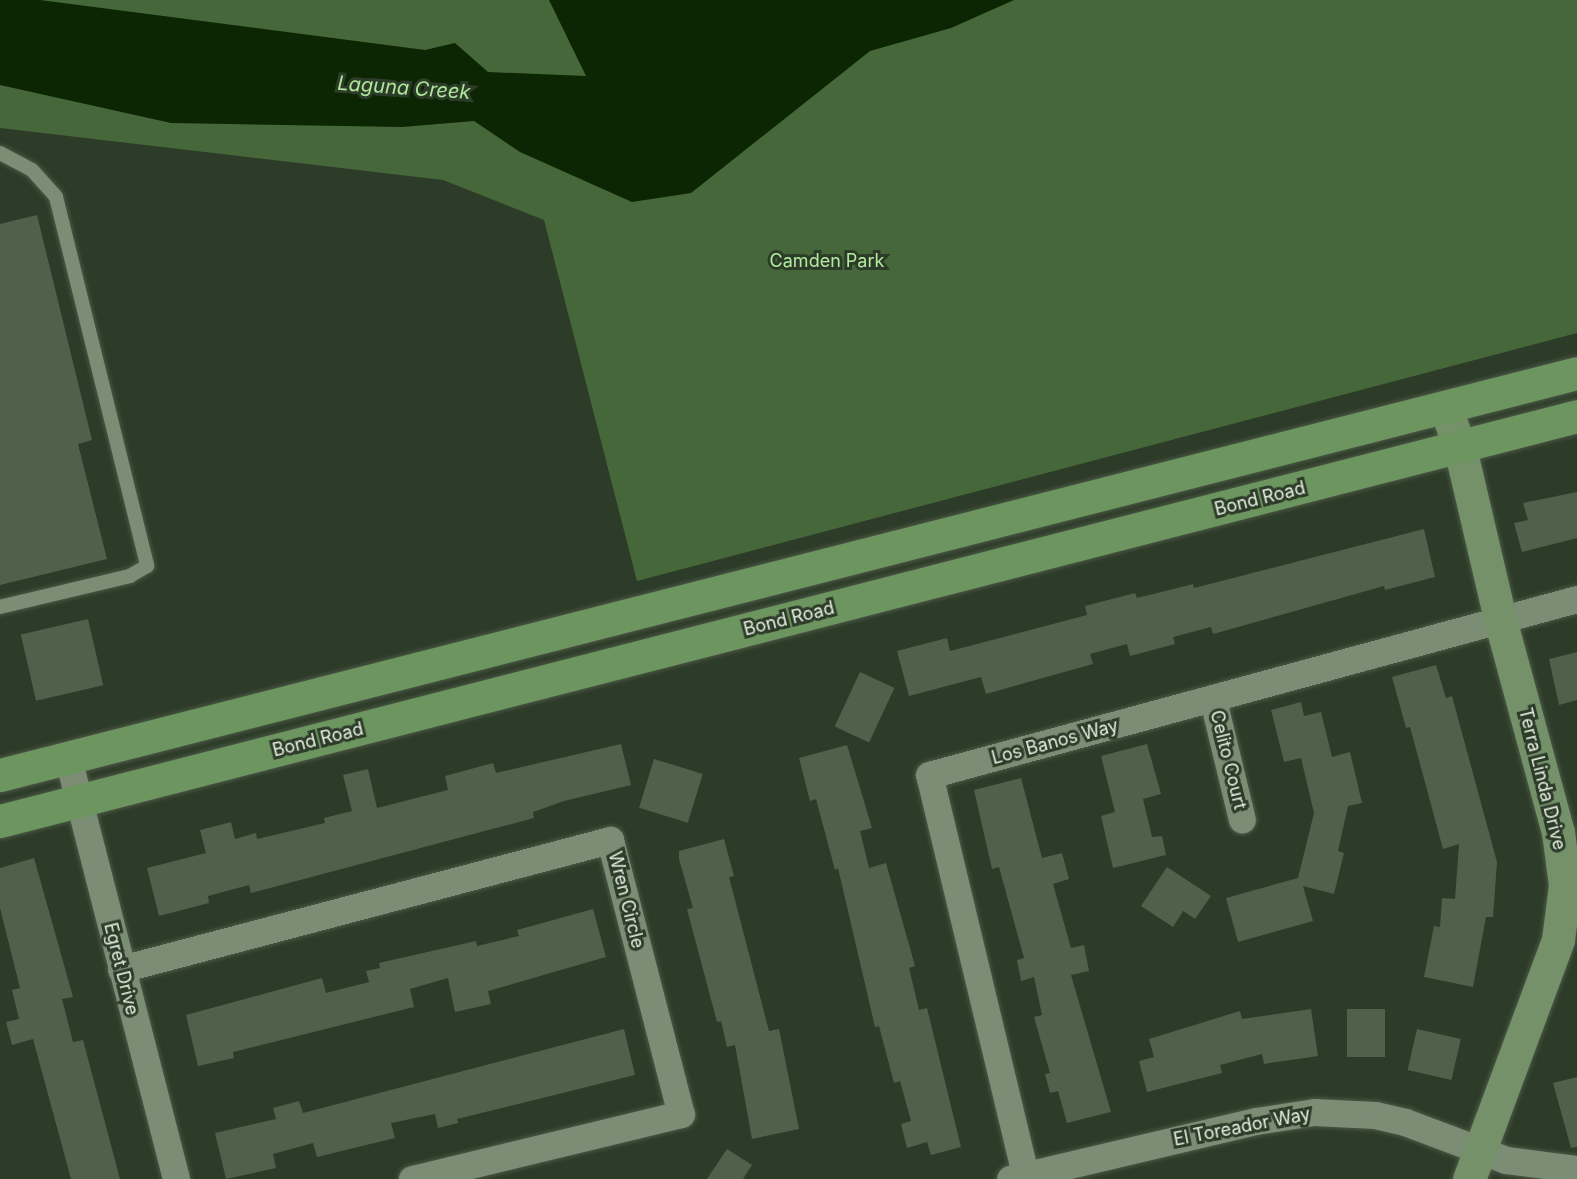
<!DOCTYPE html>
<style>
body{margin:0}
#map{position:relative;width:1577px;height:1179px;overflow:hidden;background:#2d3c28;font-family:Inter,sans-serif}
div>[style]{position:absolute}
.green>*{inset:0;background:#456739}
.water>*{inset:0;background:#0c2603}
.building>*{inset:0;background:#50604b;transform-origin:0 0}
.roads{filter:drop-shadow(0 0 2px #4b5846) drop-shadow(0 0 2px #4b5846)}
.lane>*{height:14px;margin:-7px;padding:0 7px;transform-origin:7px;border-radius:7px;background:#7c8d76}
.street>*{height:27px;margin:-13.5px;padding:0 13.5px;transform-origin:13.5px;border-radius:13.5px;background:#7c8d76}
.secondary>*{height:33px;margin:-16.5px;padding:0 16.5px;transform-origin:16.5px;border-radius:16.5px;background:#74916a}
.primary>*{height:33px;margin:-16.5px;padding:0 16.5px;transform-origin:16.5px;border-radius:16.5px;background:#6c955f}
span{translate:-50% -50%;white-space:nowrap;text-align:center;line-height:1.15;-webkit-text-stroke:6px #2d3c28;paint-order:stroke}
.park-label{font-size:18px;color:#b2ea9f}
.street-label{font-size:18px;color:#e5eee1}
.water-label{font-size:20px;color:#afe69c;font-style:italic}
</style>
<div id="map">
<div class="green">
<div style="clip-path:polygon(0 0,1577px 0,1577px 333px,637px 581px,544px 220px,443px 180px,0 128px)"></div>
</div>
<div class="water">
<div style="clip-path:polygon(0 0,40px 0,425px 50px,455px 43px,488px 72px,586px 76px,549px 0,1014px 0,951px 28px,870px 51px,691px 193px,632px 202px,520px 152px,474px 121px,402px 127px,171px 123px,0 85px)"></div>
</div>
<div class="building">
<div style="clip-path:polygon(37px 215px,92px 440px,78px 444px,107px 559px,0 585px,0 224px)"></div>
<div style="clip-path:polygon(1577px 492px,1577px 538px,1522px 552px,1514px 523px,1528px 520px,1523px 503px)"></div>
<div style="clip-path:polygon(1424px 529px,1435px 577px,1385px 590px,1384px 586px,1213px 634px,1211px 627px,1173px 637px,1175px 644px,1130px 656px,1127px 644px,1090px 654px,1093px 664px,986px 694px,981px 677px,909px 696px,897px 651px,947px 638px,950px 651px,1087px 615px,1085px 606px,1135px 593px,1137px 598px,1193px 584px,1194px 588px)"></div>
<div style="left:88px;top:619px;width:68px;height:69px;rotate:77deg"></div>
<div style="clip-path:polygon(1577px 652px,1577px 700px,1559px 705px,1549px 659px)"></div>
<div style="clip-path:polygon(1436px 665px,1446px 698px,1452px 696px,1497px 862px,1493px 917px,1486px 917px,1473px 987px,1424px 977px,1434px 926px,1440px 927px,1442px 898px,1455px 899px,1459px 844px,1443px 849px,1410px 727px,1406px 728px,1392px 677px)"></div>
<div style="left:860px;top:672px;width:38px;height:60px;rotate:25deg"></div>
<div style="clip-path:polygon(1301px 702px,1304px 716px,1321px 712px,1332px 757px,1350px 752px,1362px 803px,1348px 806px,1338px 851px,1344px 853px,1334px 894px,1303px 886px,1313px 921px,1238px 942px,1226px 898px,1298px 878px,1314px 813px,1301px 758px,1284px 762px,1271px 710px)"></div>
<div style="clip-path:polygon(621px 744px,631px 785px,564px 801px,533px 812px,534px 818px,251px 893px,249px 885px,208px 896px,209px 903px,159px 916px,147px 868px,206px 853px,200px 830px,231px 822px,235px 839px,256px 833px,257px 839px,325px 823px,324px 818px,352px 811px,343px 775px,368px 769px,377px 808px,448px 790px,445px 776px,493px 763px,496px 773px)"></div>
<div style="clip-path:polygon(1147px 744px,1161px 794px,1143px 799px,1152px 837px,1162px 836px,1166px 855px,1113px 868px,1101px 816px,1115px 812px,1101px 756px)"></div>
<div style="clip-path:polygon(847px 745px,872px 828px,860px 831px,869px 868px,886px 863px,915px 966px,909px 968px,919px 1010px,927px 1008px,961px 1147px,931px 1155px,927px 1142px,907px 1148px,901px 1124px,911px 1121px,900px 1081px,894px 1083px,879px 1026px,875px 1027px,838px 868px,835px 870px,816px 799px,810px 801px,799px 758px)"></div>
<div style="left:654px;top:759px;width:51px;height:51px;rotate:17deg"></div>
<div style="clip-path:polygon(1021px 778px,1042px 858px,1062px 853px,1069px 879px,1053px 884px,1071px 948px,1084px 945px,1089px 971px,1071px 975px,1111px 1112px,1067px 1123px,1058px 1091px,1050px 1093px,1045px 1074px,1050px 1073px,1034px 1017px,1042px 1015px,1034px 977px,1021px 981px,1017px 960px,1024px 958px,999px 867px,992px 869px,974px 790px)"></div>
<div style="clip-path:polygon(724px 839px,734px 876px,729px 877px,769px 1031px,779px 1029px,799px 1129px,752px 1139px,735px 1045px,727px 1047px,721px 1021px,717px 1022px,687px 909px,693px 908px,679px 859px,679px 851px)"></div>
<div style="clip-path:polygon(34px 858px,73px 997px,62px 999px,73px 1042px,83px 1040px,120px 1179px,71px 1179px,33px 1039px,12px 1045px,6px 1022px,19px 1019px,12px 990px,20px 988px,0 908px,0 868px)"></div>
<div style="clip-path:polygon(1167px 867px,1211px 896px,1195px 919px,1183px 911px,1173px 927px,1141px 906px)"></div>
<div style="clip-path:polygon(593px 909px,606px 957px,488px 991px,491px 1004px,455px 1012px,448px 978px,410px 989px,414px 1007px,233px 1052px,234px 1058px,198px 1066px,186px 1015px,322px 978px,326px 993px,369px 982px,366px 971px,380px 968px,379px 963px,476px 941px,477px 946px,519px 936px,517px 930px)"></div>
<div style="clip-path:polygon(1311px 1009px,1318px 1056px,1264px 1064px,1262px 1054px,1220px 1065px,1222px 1073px,1147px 1092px,1139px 1061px,1154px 1057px,1149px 1039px,1240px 1011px,1242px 1019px)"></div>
<div style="left:1385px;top:1009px;width:48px;height:38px;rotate:90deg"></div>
<div style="clip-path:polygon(624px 1029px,635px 1075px,457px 1119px,458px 1123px,438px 1128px,435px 1114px,391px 1123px,395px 1138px,317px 1157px,313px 1143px,273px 1154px,276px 1168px,226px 1179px,215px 1133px,276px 1119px,273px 1108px,299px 1101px,303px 1113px)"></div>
<div style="left:1417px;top:1029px;width:45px;height:42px;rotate:13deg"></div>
<div style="clip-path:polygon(1577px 1077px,1577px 1147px,1571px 1148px,1553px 1083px)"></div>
<div style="clip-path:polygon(727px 1149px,752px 1165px,743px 1179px,707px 1179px)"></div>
</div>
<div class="roads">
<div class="lane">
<div style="left:0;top:153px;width:36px;rotate:28deg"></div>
<div style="left:32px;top:170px;width:36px;rotate:48deg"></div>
<div style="left:56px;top:197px;width:380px;rotate:76.1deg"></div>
<div style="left:147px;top:566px;width:20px;rotate:150deg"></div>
<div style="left:130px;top:576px;width:134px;rotate:166.6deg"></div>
</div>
<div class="street">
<div style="left:1213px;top:700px;width:123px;rotate:76.4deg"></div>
<div style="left:68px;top:758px;width:435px;rotate:75.6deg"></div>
<div style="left:121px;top:969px;width:506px;rotate:-14.78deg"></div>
<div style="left:610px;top:840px;width:283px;rotate:75.5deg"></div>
<div style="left:681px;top:1114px;width:277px;rotate:166.4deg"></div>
<div style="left:1025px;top:1174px;width:410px;rotate:-103.5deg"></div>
<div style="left:929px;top:775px;width:671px;rotate:-15.2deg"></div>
<div style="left:1010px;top:1179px;width:253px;rotate:-13.3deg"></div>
<div style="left:1256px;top:1121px;width:59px;rotate:-8.8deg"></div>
<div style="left:1314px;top:1112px;width:61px;rotate:2.8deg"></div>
<div style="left:1375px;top:1115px;width:31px;rotate:13deg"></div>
<div style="left:1405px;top:1122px;width:108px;rotate:20.6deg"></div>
<div style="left:1506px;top:1160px;width:72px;rotate:7.2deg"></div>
</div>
<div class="secondary">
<div style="left:1446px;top:409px;width:41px;rotate:70.3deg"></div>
<div style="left:1460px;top:448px;width:176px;rotate:76.8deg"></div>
<div style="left:1500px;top:619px;width:221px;rotate:74.8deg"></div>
<div style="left:1558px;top:832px;width:53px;rotate:82.5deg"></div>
<div style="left:1565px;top:885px;width:55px;rotate:97.3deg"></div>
<div style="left:1558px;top:940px;width:255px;rotate:110.4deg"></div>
</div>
<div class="primary">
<div style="left:0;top:775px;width:1627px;rotate:-14.3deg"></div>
<div style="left:0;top:821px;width:1628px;rotate:-14.4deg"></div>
</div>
</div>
<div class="park-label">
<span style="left:827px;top:261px">Camden Park</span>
</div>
<div class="street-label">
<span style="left:1260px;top:499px;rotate:-14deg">Bond Road</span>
<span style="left:789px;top:619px;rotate:-14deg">Bond Road</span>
<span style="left:318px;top:740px;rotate:-14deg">Bond Road</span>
<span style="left:1055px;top:742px;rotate:-15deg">Los Banos Way</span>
<span style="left:1228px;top:760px;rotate:76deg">Celito Court</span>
<span style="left:1542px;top:779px;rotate:76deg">Terra Linda Drive</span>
<span style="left:626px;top:900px;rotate:76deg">Wren Circle</span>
<span style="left:121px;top:969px;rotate:76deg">Egret Drive</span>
<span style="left:1242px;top:1127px;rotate:-11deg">El Toreador Way</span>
</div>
<div class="water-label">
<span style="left:404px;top:88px;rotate:4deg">Laguna Creek</span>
</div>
</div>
